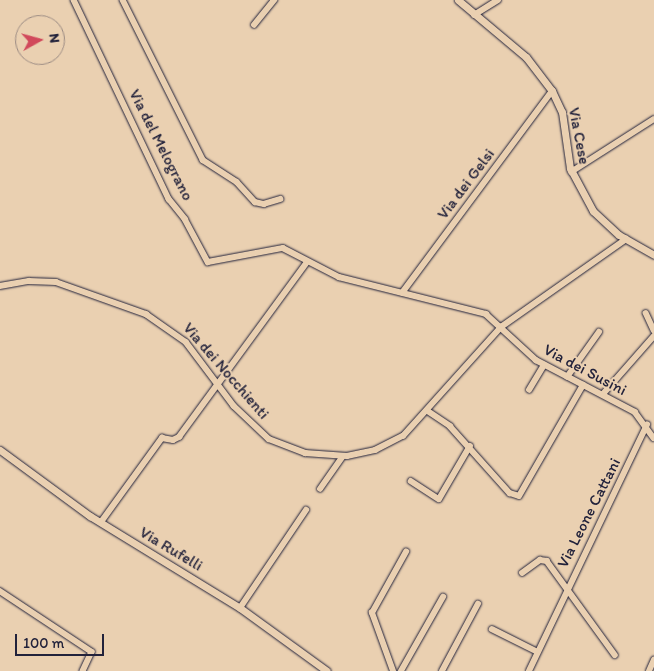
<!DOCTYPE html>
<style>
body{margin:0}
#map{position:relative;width:654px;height:671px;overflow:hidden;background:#ead0b1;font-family:Itim,sans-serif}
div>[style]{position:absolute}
.roads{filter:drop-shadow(0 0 1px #22223b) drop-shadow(0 0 1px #22223b)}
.minor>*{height:5.5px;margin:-2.75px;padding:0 2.75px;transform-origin:2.75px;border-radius:2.75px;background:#ead0b1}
.tertiary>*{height:7px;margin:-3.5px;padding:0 3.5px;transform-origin:3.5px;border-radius:3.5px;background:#ead0b1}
span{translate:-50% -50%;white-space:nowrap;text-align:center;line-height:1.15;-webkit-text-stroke:4px #ead0b1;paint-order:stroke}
.street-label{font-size:16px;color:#22223b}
.north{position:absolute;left:15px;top:15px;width:50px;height:50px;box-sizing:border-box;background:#ead0b1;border:1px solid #9a8a82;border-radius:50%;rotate:83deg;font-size:14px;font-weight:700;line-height:20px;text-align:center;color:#22223b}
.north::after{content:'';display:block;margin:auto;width:18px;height:22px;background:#d1495b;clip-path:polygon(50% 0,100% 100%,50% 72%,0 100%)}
.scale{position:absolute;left:15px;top:634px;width:89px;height:22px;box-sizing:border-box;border:2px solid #22223b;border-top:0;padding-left:6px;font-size:15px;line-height:18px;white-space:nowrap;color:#22223b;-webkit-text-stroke:4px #ead0b1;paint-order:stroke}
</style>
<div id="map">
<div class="roads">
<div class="minor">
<div style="left:74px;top:0;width:221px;rotate:64.5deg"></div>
<div style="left:169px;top:199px;width:26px;rotate:51deg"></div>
<div style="left:185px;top:219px;width:49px;rotate:61.9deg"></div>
<div style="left:208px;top:262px;width:76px;rotate:-10.6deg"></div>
<div style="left:283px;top:248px;width:63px;rotate:27.4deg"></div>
<div style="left:339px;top:277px;width:152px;rotate:14.1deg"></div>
<div style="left:486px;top:314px;width:68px;rotate:42.6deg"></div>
<div style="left:536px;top:360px;width:112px;rotate:27.7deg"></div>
<div style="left:635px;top:412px;width:32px;rotate:54deg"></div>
<div style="left:123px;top:0;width:179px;rotate:63.4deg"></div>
<div style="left:203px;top:160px;width:40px;rotate:32.9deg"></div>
<div style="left:237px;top:182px;width:27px;rotate:48deg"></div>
<div style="left:255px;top:202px;width:9px;rotate:13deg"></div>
<div style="left:264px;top:204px;width:17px;rotate:-17deg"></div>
<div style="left:474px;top:15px;width:28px;rotate:-32deg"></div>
<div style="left:254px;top:25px;width:32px;rotate:-51deg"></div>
<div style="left:571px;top:172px;width:98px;rotate:-32.6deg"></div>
<div style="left:0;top:286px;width:29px;rotate:-10deg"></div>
<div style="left:29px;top:281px;width:27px;rotate:2deg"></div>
<div style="left:56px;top:282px;width:96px;rotate:19.6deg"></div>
<div style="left:146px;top:314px;width:49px;rotate:35deg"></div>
<div style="left:186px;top:342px;width:80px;rotate:53.1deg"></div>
<div style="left:234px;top:406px;width:48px;rotate:43.3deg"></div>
<div style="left:269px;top:439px;width:39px;rotate:21deg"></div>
<div style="left:305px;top:453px;width:42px;rotate:4.1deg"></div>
<div style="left:347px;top:456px;width:29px;rotate:-12deg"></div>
<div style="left:375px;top:450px;width:31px;rotate:-27deg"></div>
<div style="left:403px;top:436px;width:147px;rotate:-48deg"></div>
<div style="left:501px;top:327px;width:153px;rotate:-35.1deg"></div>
<div style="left:402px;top:293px;width:252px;rotate:-53.4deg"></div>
<div style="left:646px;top:313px;width:19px;rotate:65deg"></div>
<div style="left:567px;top:377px;width:55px;rotate:-54.6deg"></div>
<div style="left:529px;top:390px;width:29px;rotate:-59deg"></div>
<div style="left:603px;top:394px;width:77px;rotate:-48.7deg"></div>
<div style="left:428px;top:411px;width:27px;rotate:34deg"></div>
<div style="left:450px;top:426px;width:90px;rotate:48.2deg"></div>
<div style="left:510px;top:493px;width:9px;rotate:18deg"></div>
<div style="left:519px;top:496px;width:128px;rotate:-60deg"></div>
<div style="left:411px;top:481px;width:33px;rotate:33deg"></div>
<div style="left:439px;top:499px;width:61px;rotate:-59.7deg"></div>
<div style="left:320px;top:489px;width:39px;rotate:-55deg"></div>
<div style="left:101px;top:522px;width:104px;rotate:-54deg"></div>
<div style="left:162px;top:438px;width:11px;rotate:10deg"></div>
<div style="left:173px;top:440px;width:7px;rotate:-27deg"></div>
<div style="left:179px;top:437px;width:217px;rotate:-53.8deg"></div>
<div style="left:522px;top:573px;width:22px;rotate:-36deg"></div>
<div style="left:540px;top:560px;width:7px;rotate:8deg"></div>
<div style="left:547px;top:561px;width:116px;rotate:54.1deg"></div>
<div style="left:0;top:591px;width:110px;rotate:33.5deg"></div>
<div style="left:92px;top:652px;width:21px;rotate:115deg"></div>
<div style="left:240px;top:608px;width:118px;rotate:-56deg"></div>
<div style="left:492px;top:629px;width:49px;rotate:26.6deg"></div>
<div style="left:393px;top:671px;width:62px;rotate:-109.9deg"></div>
<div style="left:372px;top:613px;width:70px;rotate:-60.9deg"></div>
<div style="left:401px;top:671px;width:85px;rotate:-60.4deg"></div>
<div style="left:442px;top:671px;width:76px;rotate:-61.8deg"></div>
<div style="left:529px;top:671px;width:273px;rotate:-64.4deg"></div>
<div style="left:649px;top:671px;width:12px;rotate:-66deg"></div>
</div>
<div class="tertiary">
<div style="left:458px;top:0;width:89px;rotate:40deg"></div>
<div style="left:526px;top:57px;width:43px;rotate:52.6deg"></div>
<div style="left:552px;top:91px;width:23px;rotate:65deg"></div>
<div style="left:562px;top:112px;width:57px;rotate:81.9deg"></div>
<div style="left:570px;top:168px;width:49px;rotate:61.9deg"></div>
<div style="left:593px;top:211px;width:35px;rotate:43deg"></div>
<div style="left:619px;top:235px;width:40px;rotate:29.7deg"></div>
<div style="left:0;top:450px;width:112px;rotate:36.3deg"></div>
<div style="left:90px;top:516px;width:176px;rotate:31.5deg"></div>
<div style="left:240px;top:608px;width:107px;rotate:35.9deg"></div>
</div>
</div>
<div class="street-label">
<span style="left:579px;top:136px;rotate:79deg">Via Cese</span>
<span style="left:161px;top:145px;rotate:63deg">Via del Melograno</span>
<span style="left:466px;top:184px;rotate:-53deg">Via dei Gelsi</span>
<span style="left:585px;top:370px;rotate:28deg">Via dei Susini</span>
<span style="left:226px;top:371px;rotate:49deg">Via dei Nocchienti</span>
<span style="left:589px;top:513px;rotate:-63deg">Via Leone Cattani</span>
<span style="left:171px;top:549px;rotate:31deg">Via Rufelli</span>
</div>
<div class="north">N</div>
<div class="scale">100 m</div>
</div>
